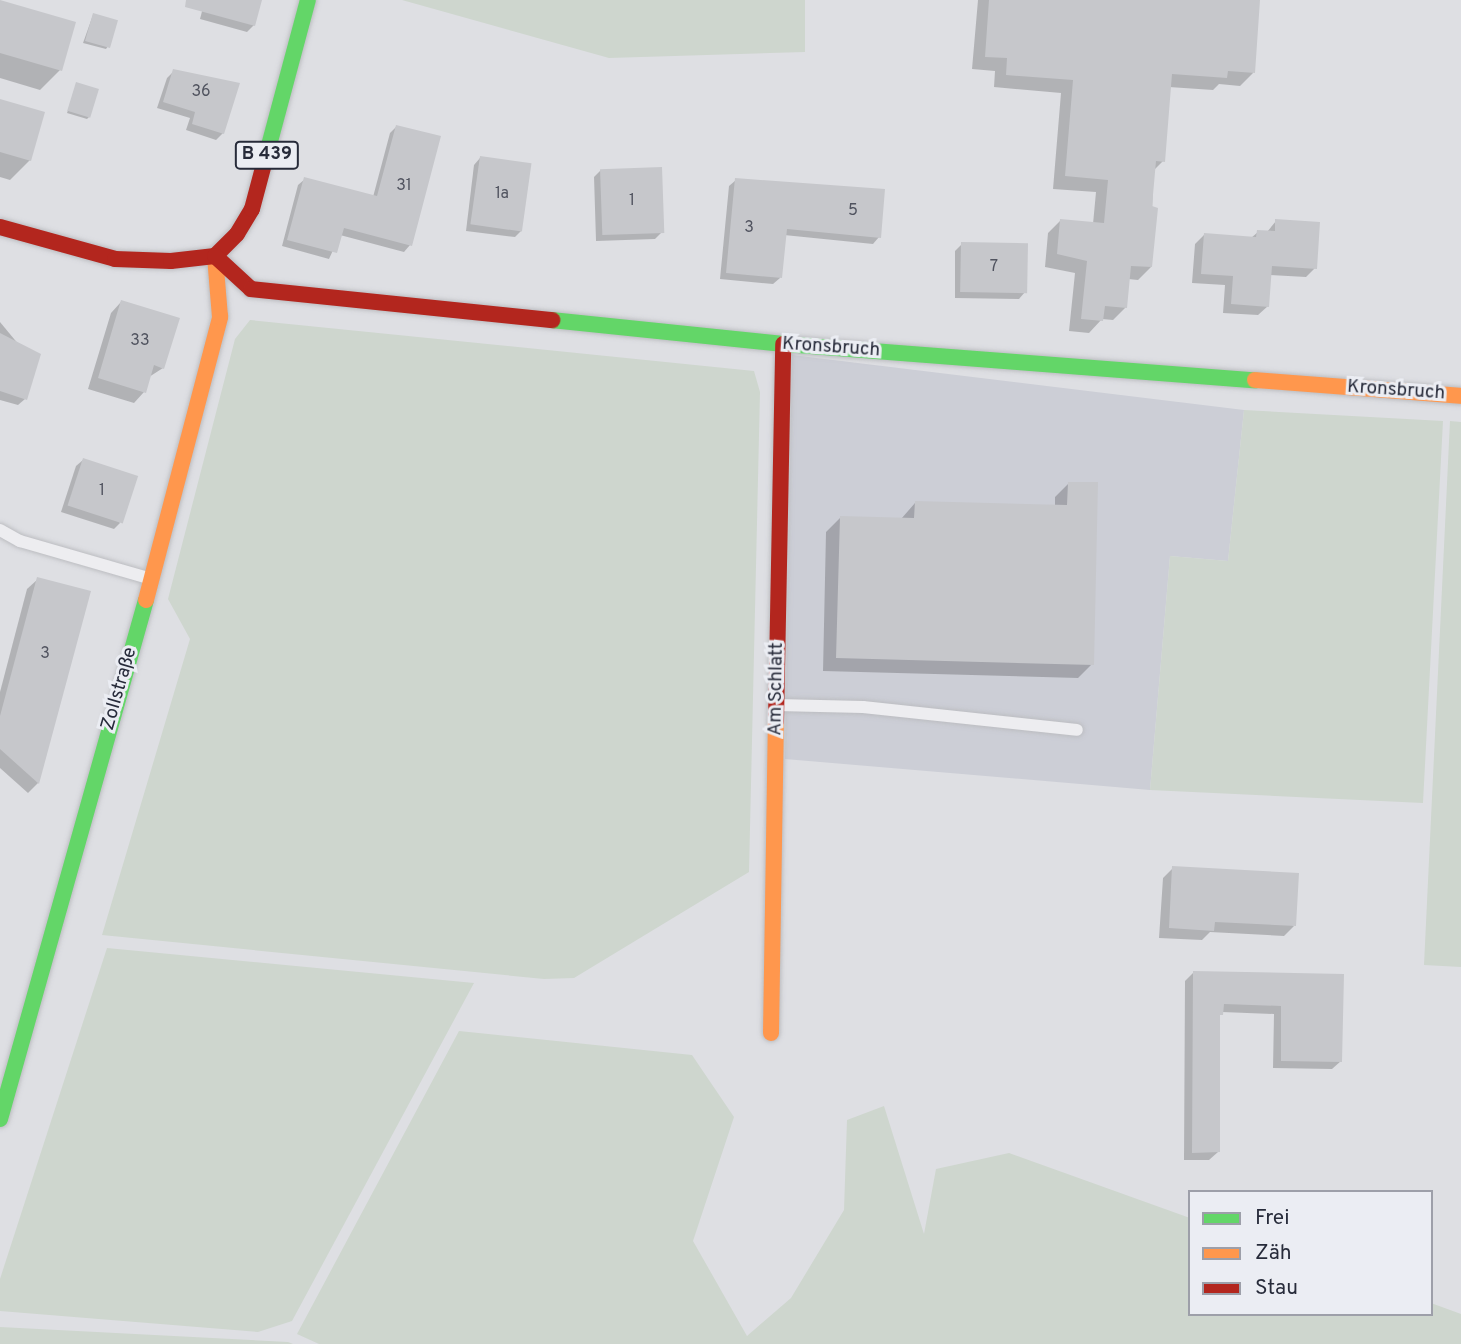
<!DOCTYPE html>
<meta charset="utf-8">
<style>
body{margin:0}
#map{position:relative;width:1461px;height:1344px;overflow:hidden;background:#dedfe3;font-family:Overpass,sans-serif}
div>[style]{position:absolute}
.built>*{inset:0;background:#ccced6}
.green>*{inset:0;background:#ced6ce}
.shadow>*{inset:0;background:#0003}
.building>*{inset:0;background:#c6c7cb;transform-origin:0 0}
.roads{filter:drop-shadow(0 0 2px #bcbdc1) drop-shadow(0 0 2px #bcbdc1)}
.lane>*{height:12px;margin:-6px;padding:0 6px;transform-origin:6px;border-radius:6px;background:#ededf0}
.fast>*{height:16px;margin:-8px;padding:0 8px;transform-origin:8px;border-radius:8px;background:#63d668}
.slow>*{height:16px;margin:-8px;padding:0 8px;transform-origin:8px;border-radius:8px;background:#ff974d}
.jam>*{height:16px;margin:-8px;padding:0 8px;transform-origin:8px;border-radius:8px;background:#b3261e}
span{translate:-50% -50%;white-space:nowrap;text-align:center;line-height:1.15;-webkit-text-stroke:6px #ebedf3;paint-order:stroke}
.number-label{font-size:16px;color:#50535f}
.number-label span{-webkit-text-stroke-width:0}
.shield-label span{padding:2px 5px;background:#ebedf3;border:2px solid;border-radius:5px;-webkit-text-stroke-width:0}
.shield-label{font-size:18px;color:#272b3a;font-weight:700}
.street-label{font-size:19px;color:#272b3a}
.legend{position:absolute;left:1188px;top:1190px;width:245px;height:126px;box-sizing:border-box;background:#ebedf3;border:2px solid #9d9fa9;margin:0;padding:9px 12px;list-style:none;font-size:21px;color:#272b3a}
.legend li{display:flex;align-items:center;gap:14px;height:35px}
.legend b{width:35px;border:2px solid #9d9fa9}
</style>
<div id="map">
<div class="built">
<div style="clip-path:polygon(792px 355px,1244px 410px,1228px 561px,1170px 556px,1150px 790px,785px 759px)"></div>
</div>
<div class="green">
<div style="clip-path:polygon(402px 0,805px 0,805px 52px,609px 58px)"></div>
<div style="clip-path:polygon(250px 320px,754px 371px,760px 392px,749px 872px,574px 978px,544px 979px,102px 935px,190px 639px,168px 599px,235px 339px)"></div>
<div style="clip-path:polygon(1244px 410px,1443px 421px,1423px 803px,1150px 790px,1170px 556px,1228px 561px)"></div>
<div style="clip-path:polygon(1450px 421px,1461px 422px,1461px 967px,1424px 965px)"></div>
<div style="clip-path:polygon(107px 948px,474px 983px,292px 1321px,258px 1332px,0 1311px,0 1279px)"></div>
<div style="clip-path:polygon(459px 1031px,692px 1055px,734px 1117px,693px 1241px,747px 1336px,791px 1298px,844px 1210px,847px 1120px,884px 1106px,924px 1234px,936px 1169px,1009px 1153px,1190px 1218px,1190px 1314px,1431px 1314px,1431px 1303px,1461px 1314px,1461px 1344px,319px 1344px,297px 1334px)"></div>
<div style="clip-path:polygon(0 1327px,288px 1342px,293px 1344px,0 1344px)"></div>
</div>
<div class="shadow">
<div style="clip-path:polygon(205px 0,260px 0,254px 25px,247px 32px,200px 19px)"></div>
<div style="clip-path:polygon(978px 0,1259px 0,1253px 73px,1240px 86px,1219px 84px,1213px 90px,1169px 87px,1163px 161px,1153px 171px,1151px 267px,1138px 280px,1128px 279px,1126px 307px,1113px 320px,1102px 319px,1089px 333px,1069px 331px,1075px 273px,1045px 267px,1048px 233px,1061px 220px,1093px 224px,1096px 192px,1053px 189px,1061px 93px,994px 87px,995px 71px,972px 69px)"></div>
<div style="clip-path:polygon(0 2px,60px 70px,40px 90px,0 78px)"></div>
<div style="clip-path:polygon(93px 15px,108px 46px,106px 49px,83px 43px)"></div>
<div style="clip-path:polygon(174px 71px,223px 133px,216px 140px,186px 130px,190px 118px,157px 108px,167px 78px)"></div>
<div style="clip-path:polygon(77px 84px,90px 116px,87px 119px,67px 113px)"></div>
<div style="clip-path:polygon(0 101px,30px 160px,10px 180px,0 177px)"></div>
<div style="clip-path:polygon(396px 127px,410px 245px,404px 252px,340px 235px,329px 259px,282px 246px,298px 185px,305px 179px,373px 197px,390px 133px)"></div>
<div style="clip-path:polygon(480px 158px,522px 230px,515px 237px,466px 231px,474px 165px)"></div>
<div style="clip-path:polygon(601px 170px,662px 232px,655px 239px,596px 241px,594px 177px)"></div>
<div style="clip-path:polygon(736px 180px,879px 237px,873px 244px,784px 235px,780px 278px,773px 284px,720px 279px,729px 186px)"></div>
<div style="clip-path:polygon(1276px 221px,1315px 268px,1306px 277px,1270px 275px,1268px 306px,1258px 315px,1223px 313px,1225px 285px,1192px 283px,1195px 244px,1204px 235px,1251px 238px,1258px 232px,1267px 232px)"></div>
<div style="clip-path:polygon(962px 244px,1025px 292px,1019px 299px,955px 298px,955px 251px)"></div>
<div style="clip-path:polygon(121px 302px,163px 368px,149px 377px,144px 392px,134px 403px,88px 389px,111px 313px)"></div>
<div style="clip-path:polygon(0 322px,24px 351px,25px 399px,18px 405px,0 400px)"></div>
<div style="clip-path:polygon(83px 460px,120px 523px,114px 529px,61px 512px,76px 466px)"></div>
<div style="clip-path:polygon(1069px 483px,1092px 664px,1078px 678px,823px 671px,826px 532px,840px 518px,901px 519px,915px 503px,1055px 507px,1055px 497px)"></div>
<div style="clip-path:polygon(38px 579px,38px 783px,28px 793px,0 768px,0 692px,27px 589px)"></div>
<div style="clip-path:polygon(1173px 868px,1294px 926px,1284px 936px,1210px 932px,1202px 940px,1159px 938px,1163px 878px)"></div>
<div style="clip-path:polygon(1193px 973px,1342px 975px,1341px 1061px,1332px 1069px,1273px 1068px,1274px 1014px,1222px 1012px,1218px 1018px,1218px 1152px,1209px 1160px,1184px 1160px,1185px 981px)"></div>
</div>
<div class="building">
<div style="clip-path:polygon(0 0,76px 22px,62px 71px,0 53px)"></div>
<div style="clip-path:polygon(186px 0,262px 0,255px 26px,185px 7px)"></div>
<div style="clip-path:polygon(989px 0,1260px 0,1255px 73px,1228px 71px,1227px 78px,1172px 74px,1165px 162px,1156px 161px,1152px 206px,1158px 208px,1152px 267px,1131px 266px,1127px 308px,1105px 306px,1103px 321px,1081px 319px,1087px 261px,1057px 254px,1060px 219px,1104px 223px,1108px 180px,1065px 176px,1073px 80px,1006px 75px,1007px 58px,985px 57px)"></div>
<div style="left:93px;top:13px;width:26px;height:29px;rotate:16deg"></div>
<div style="clip-path:polygon(173px 69px,240px 83px,224px 134px,192px 124px,195px 112px,163px 102px)"></div>
<div style="left:76px;top:82px;width:24px;height:30px;rotate:17deg"></div>
<div style="clip-path:polygon(0 99px,45px 112px,31px 161px,0 152px)"></div>
<div style="clip-path:polygon(396px 125px,441px 136px,412px 246px,344px 228px,337px 253px,287px 240px,304px 177px,377px 196px)"></div>
<div style="left:480px;top:156px;width:52px;height:69px;rotate:8deg"></div>
<div style="left:662px;top:167px;width:66px;height:62px;rotate:88deg"></div>
<div style="clip-path:polygon(735px 178px,885px 189px,881px 238px,787px 229px,782px 278px,726px 273px)"></div>
<div style="clip-path:polygon(1275px 219px,1320px 222px,1317px 269px,1272px 266px,1269px 307px,1231px 304px,1233px 276px,1201px 274px,1204px 233px,1256px 237px,1257px 230px,1275px 231px)"></div>
<div style="left:961px;top:242px;width:67px;height:50px;rotate:1deg"></div>
<div style="clip-path:polygon(121px 300px,180px 318px,164px 369px,154px 365px,146px 393px,98px 378px)"></div>
<div style="clip-path:polygon(0 333px,41px 354px,27px 400px,0 391px)"></div>
<div style="left:83px;top:458px;width:58px;height:50px;rotate:18deg"></div>
<div style="clip-path:polygon(1068px 482px,1098px 482px,1094px 665px,836px 658px,840px 516px,914px 518px,915px 501px,1067px 505px)"></div>
<div style="clip-path:polygon(37px 577px,91px 591px,39px 784px,0 749px,0 716px)"></div>
<div style="clip-path:polygon(1172px 866px,1299px 873px,1296px 926px,1215px 922px,1214px 931px,1169px 928px)"></div>
<div style="clip-path:polygon(1193px 971px,1344px 974px,1342px 1062px,1281px 1061px,1281px 1006px,1224px 1004px,1223px 1015px,1220px 1015px,1220px 1152px,1192px 1153px)"></div>
</div>
<div class="roads">
<div class="lane">
<div style="left:0;top:530px;width:23px;rotate:29deg"></div>
<div style="left:20px;top:541px;width:137px;rotate:16.1deg"></div>
<div style="left:777px;top:705px;width:86px;rotate:1.3deg"></div>
<div style="left:863px;top:707px;width:215px;rotate:6.1deg"></div>
</div>
<div class="fast">
<div style="left:268px;top:149px;width:154px;rotate:-75deg"></div>
<div style="left:552px;top:320px;width:232px;rotate:5.9deg"></div>
<div style="left:783px;top:344px;width:473px;rotate:4.4deg"></div>
<div style="left:0;top:1119px;width:539px;rotate:-74.29deg"></div>
</div>
<div class="slow">
<div style="left:1255px;top:380px;width:207px;rotate:4.4deg"></div>
<div style="left:146px;top:600px;width:293px;rotate:-75.3deg"></div>
<div style="left:220px;top:317px;width:61px;rotate:-94.7deg"></div>
<div style="left:771px;top:1033px;width:312px;rotate:-89.1deg"></div>
</div>
<div class="jam">
<div style="left:0;top:227px;width:119px;rotate:15.5deg"></div>
<div style="left:115px;top:259px;width:56px;rotate:2deg"></div>
<div style="left:171px;top:261px;width:44px;rotate:-6.5deg"></div>
<div style="left:215px;top:256px;width:31px;rotate:-45deg"></div>
<div style="left:237px;top:234px;width:29px;rotate:-59deg"></div>
<div style="left:252px;top:209px;width:62px;rotate:-75.1deg"></div>
<div style="left:215px;top:256px;width:49px;rotate:42.5deg"></div>
<div style="left:251px;top:289px;width:303px;rotate:5.9deg"></div>
<div style="left:776px;top:721px;width:377px;rotate:-88.9deg"></div>
</div>
</div>
<div class="number-label">
<span style="left:201px;top:92px">36</span>
<span style="left:404px;top:186px">31</span>
<span style="left:502px;top:194px">1a</span>
<span style="left:632px;top:201px">1</span>
<span style="left:853px;top:211px">5</span>
<span style="left:749px;top:228px">3</span>
<span style="left:994px;top:267px">7</span>
<span style="left:140px;top:341px">33</span>
<span style="left:102px;top:491px">1</span>
<span style="left:45px;top:654px">3</span>
</div>
<div class="shield-label">
<span style="left:267px;top:155px">B 439</span>
</div>
<div class="street-label">
<span style="left:831px;top:348px;rotate:4deg">Kronsbruch</span>
<span style="left:1396px;top:391px;rotate:4deg">Kronsbruch</span>
<span style="left:120px;top:689px;rotate:-74deg">Zollstraße</span>
<span style="left:777px;top:689px;rotate:-89deg">Am Schlatt</span>
</div>
<ul class="legend">
<li><b style="height:9px;background:#63d668"></b>Frei</li>
<li><b style="height:9px;background:#ff974d"></b>Zäh</li>
<li><b style="height:9px;background:#b3261e"></b>Stau</li>
</ul>
</div>
